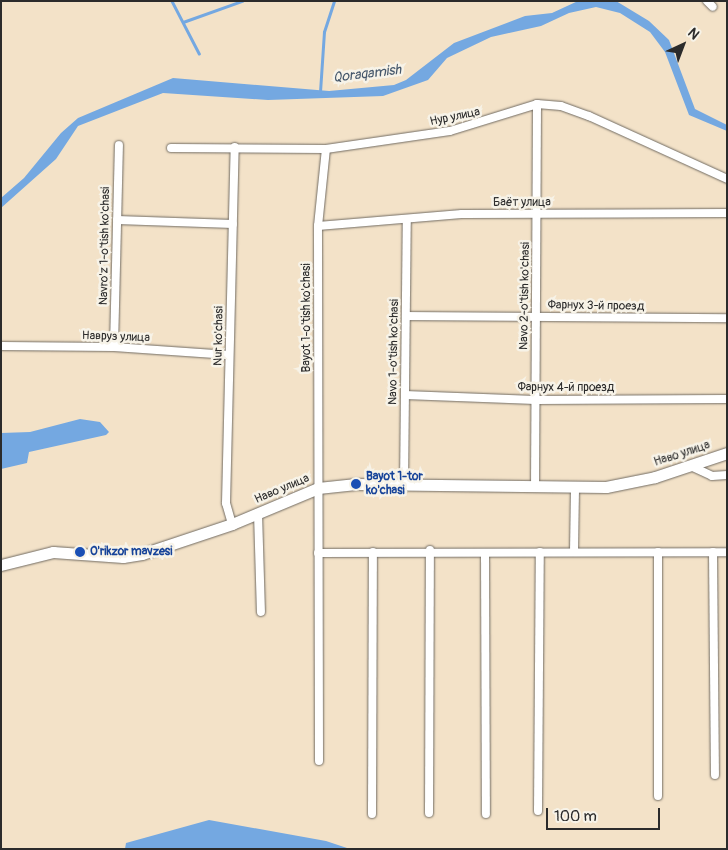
<!DOCTYPE html>
<meta charset="utf-8">
<style>
body{margin:0}
#map{position:relative;width:728px;height:850px;overflow:hidden;background:#f3e2c8;font-family:Pangolin,sans-serif}
div>[style]{position:absolute}
.water>*{inset:0;background:#74a8e1}
.stream>*{height:2.5px;margin:-1.25px;padding:0 1.25px;transform-origin:1.25px;border-radius:1.25px;background:#74a8e1}
.roads{filter:drop-shadow(0 0 1px #716b62) drop-shadow(0 0 1px #716b62)}
.street>*{height:8px;margin:-4px;padding:0 4px;transform-origin:4px;border-radius:4px;background:#fff}
.secondary>*{height:11px;margin:-5.5px;padding:0 5.5px;transform-origin:5.5px;border-radius:5.5px;background:#fff}
.dots>*{width:14px;height:14px;translate:-50% -50%;box-sizing:border-box;border:2px solid #f7f3e8;border-radius:50%}
span{translate:-50% -50%;white-space:nowrap;text-align:center;line-height:1.15;-webkit-text-stroke:5px #f7f3e8;paint-order:stroke}
.street-label{font-size:12px;color:#2b2b2b}
.transit-label{font-size:12px;color:#164399;font-weight:700}
.left{translate:0 -50%;text-align:left}
.water-label{font-size:14px;color:#45576b;font-style:italic}
.frame{position:absolute;inset:0;border:2px solid #2b2b2b;pointer-events:none}
.north{position:absolute;left:658px;top:20px;width:50px;height:50px;-webkit-text-stroke:4px #f7f3e8;paint-order:stroke;rotate:43deg;font-size:14px;font-weight:700;line-height:20px;text-align:center;color:#2b2b2b}
.north::after{content:'';display:block;margin:auto;width:18px;height:22px;background:#2b2b2b;clip-path:polygon(50% 0,100% 100%,50% 72%,0 100%)}
.scale{position:absolute;left:546px;top:808px;width:114px;height:22px;box-sizing:border-box;border:2px solid #2b2b2b;border-top:0;padding-left:6px;font-size:15px;line-height:18px;white-space:nowrap;color:#2b2b2b;-webkit-text-stroke:4px #f7f3e8;paint-order:stroke}
</style>
<div id="map">
<div class="water">
<div style="clip-path:polygon(578px 1px,616px 1px,649px 21px,669px 40px,695px 109px,727px 125px,727px 131px,689px 115px,665px 52px,650px 32px,620px 13px,596px 7px,569px 13px,541px 26px,491px 37px,447px 58px,428px 80px,383px 96px,268px 100px,163px 93px,78px 126px,56px 159px,1px 208px,1px 198px,24px 178px,61px 133px,78px 118px,173px 78px,329px 91px,394px 85px,406px 80px,454px 43px,525px 16px,552px 13px)"></div>
<div style="clip-path:polygon(80px 419px,100px 422px,109px 432px,106px 435px,29px 452px,27px 463px,1px 469px,1px 433px,30px 432px)"></div>
<div style="clip-path:polygon(209px 820px,326px 841px,350px 849px,125px 849px,126px 843px)"></div>
</div>
<div class="stream">
<div style="left:172px;top:1px;width:59px;rotate:62.6deg"></div>
<div style="left:183px;top:22px;width:63px;rotate:-19.6deg"></div>
<div style="left:320px;top:92px;width:60px;rotate:-86.2deg"></div>
<div style="left:324px;top:32px;width:33px;rotate:-72deg"></div>
</div>
<div class="roads">
<div class="street">
<div style="left:707px;top:1px;width:8px;rotate:45deg"></div>
<div style="left:171px;top:148px;width:155px;rotate:0.4deg"></div>
<div style="left:326px;top:149px;width:125px;rotate:-8.3deg"></div>
<div style="left:450px;top:131px;width:91px;rotate:-17.2deg"></div>
<div style="left:537px;top:104px;width:24px;rotate:5deg"></div>
<div style="left:561px;top:106px;width:30px;rotate:20deg"></div>
<div style="left:589px;top:116px;width:152px;rotate:24.5deg"></div>
<div style="left:117px;top:220px;width:116px;rotate:2deg"></div>
<div style="left:318px;top:226px;width:144px;rotate:-4.8deg"></div>
<div style="left:462px;top:214px;width:265px;rotate:-0.2deg"></div>
<div style="left:406px;top:316px;width:321px;rotate:0.4deg"></div>
<div style="left:1px;top:346px;width:113px;rotate:0.5deg"></div>
<div style="left:114px;top:347px;width:115px;rotate:4deg"></div>
<div style="left:114px;top:347px;width:202px;rotate:-88.6deg"></div>
<div style="left:405px;top:395px;width:130px;rotate:2.2deg"></div>
<div style="left:535px;top:400px;width:192px;rotate:-0.3deg"></div>
<div style="left:693px;top:467px;width:21px;rotate:25deg"></div>
<div style="left:712px;top:476px;width:15px;rotate:-4deg"></div>
<div style="left:404px;top:485px;width:265px;rotate:-89.4deg"></div>
<div style="left:535px;top:488px;width:384px;rotate:-89.7deg"></div>
<div style="left:258px;top:513px;width:99px;rotate:88.3deg"></div>
<div style="left:232px;top:524px;width:22px;rotate:-106deg"></div>
<div style="left:226px;top:503px;width:356px;rotate:-88.6deg"></div>
<div style="left:574px;top:552px;width:64px;rotate:-89.1deg"></div>
<div style="left:658px;top:552px;width:244px;rotate:90deg"></div>
<div style="left:713px;top:552px;width:223px;rotate:89.5deg"></div>
<div style="left:318px;top:553px;width:409px;rotate:-0.1deg"></div>
<div style="left:485px;top:553px;width:261px;rotate:89.8deg"></div>
<div style="left:319px;top:761px;width:535px;rotate:-90.11deg"></div>
<div style="left:318px;top:226px;width:77px;rotate:-84.1deg"></div>
<div style="left:538px;top:811px;width:259px;rotate:-89.6deg"></div>
<div style="left:429px;top:813px;width:263px;rotate:-89.8deg"></div>
<div style="left:372px;top:814px;width:262px;rotate:-89.8deg"></div>
</div>
<div class="secondary">
<div style="left:1px;top:565px;width:54px;rotate:-14deg"></div>
<div style="left:53px;top:552px;width:70px;rotate:4.1deg"></div>
<div style="left:123px;top:557px;width:19px;rotate:-9deg"></div>
<div style="left:142px;top:554px;width:95px;rotate:-18.4deg"></div>
<div style="left:232px;top:524px;width:93px;rotate:-22.7deg"></div>
<div style="left:318px;top:488px;width:38px;rotate:-6deg"></div>
<div style="left:356px;top:484px;width:250px;rotate:0.7deg"></div>
<div style="left:606px;top:487px;width:50px;rotate:-11.5deg"></div>
<div style="left:655px;top:477px;width:76px;rotate:-18.4deg"></div>
</div>
</div>
<div class="dots">
<div style="left:356px;top:484px;background:#1a4fb4"></div>
<div style="left:80px;top:552px;background:#1a4fb4"></div>
</div>
<div class="street-label">
<span style="left:455px;top:117px;rotate:-12deg">Нур улица</span>
<span style="left:522px;top:203px">Баёт улица</span>
<span style="left:105px;top:246px;rotate:-89deg">Navro'z 1-o'tish ko'chasi</span>
<span style="left:525px;top:296px;rotate:-89deg">Navo 2-o'tish ko'chasi</span>
<span style="left:596px;top:306px;rotate:1deg">Фарнух 3-й проезд</span>
<span style="left:307px;top:318px;rotate:-90deg">Bayot 1-o'tish ko'chasi</span>
<span style="left:219px;top:336px;rotate:-89deg">Nur ko'chasi</span>
<span style="left:116px;top:337px;rotate:2deg">Навруз улица</span>
<span style="left:394px;top:352px;rotate:-89deg">Navo 1-o'tish ko'chasi</span>
<span style="left:566px;top:388px">Фарнух 4-й проезд</span>
<span style="left:682px;top:454px;rotate:-18deg">Наво улица</span>
<span style="left:282px;top:489px;rotate:-23deg">Наво улица</span>
</div>
<div class="transit-label">
<span class="left" style="left:366px;top:484px">Bayot 1-tor<br>ko'chasi</span>
<span class="left" style="left:90px;top:552px">O'rikzor mavzesi</span>
</div>
<div class="water-label">
<span style="left:367px;top:74px;rotate:-7deg">Qoraqamish</span>
</div>
<div class="frame"></div>
<div class="north">N</div>
<div class="scale">100 m</div>
</div>
